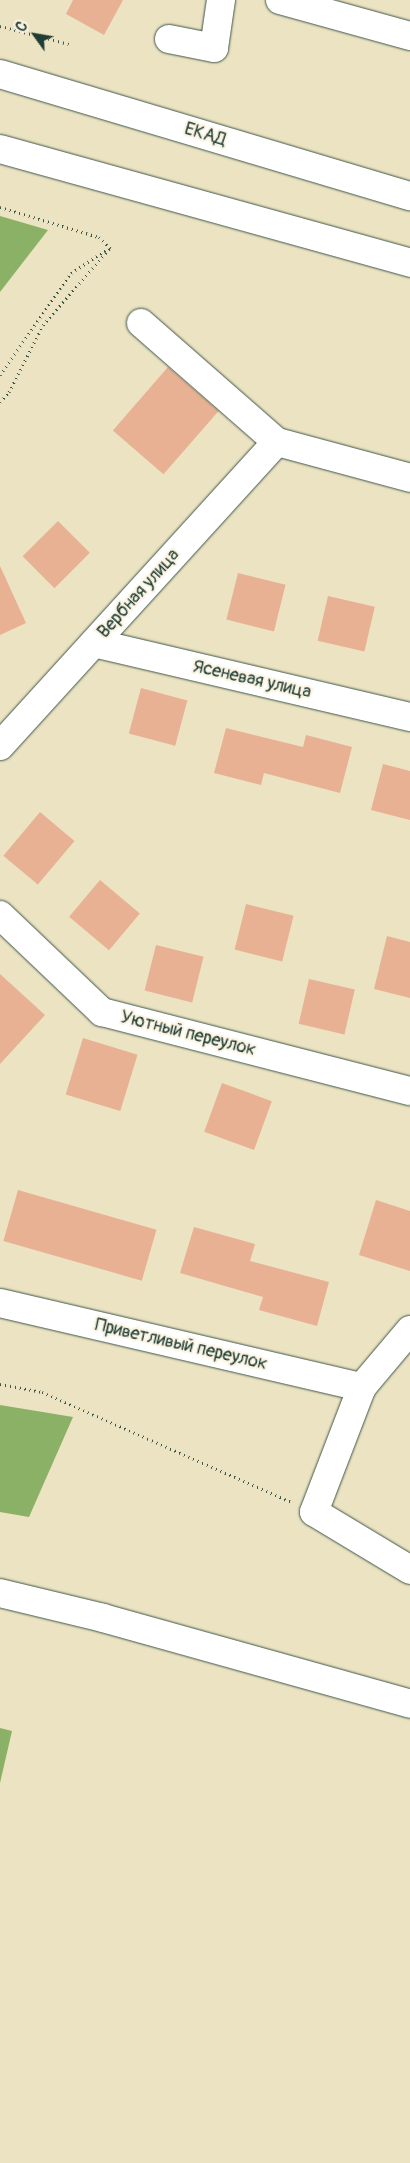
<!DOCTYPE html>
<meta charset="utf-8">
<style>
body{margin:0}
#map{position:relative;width:410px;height:2163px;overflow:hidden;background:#ebe3c2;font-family:Pangolin,sans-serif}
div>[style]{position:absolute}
.forest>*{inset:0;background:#8bb166}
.building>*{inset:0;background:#e8b193;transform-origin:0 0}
.path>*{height:3px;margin-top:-1.5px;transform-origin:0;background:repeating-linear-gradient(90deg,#3e5649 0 1px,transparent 0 5px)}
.roads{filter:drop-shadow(0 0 1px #3e5649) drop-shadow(0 0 1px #3e5649)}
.minor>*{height:28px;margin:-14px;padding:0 14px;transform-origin:14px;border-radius:14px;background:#fff}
.major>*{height:28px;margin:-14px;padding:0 14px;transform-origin:14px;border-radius:14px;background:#fff}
.highway>*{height:28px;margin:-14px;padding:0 14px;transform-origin:14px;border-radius:14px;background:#fff}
span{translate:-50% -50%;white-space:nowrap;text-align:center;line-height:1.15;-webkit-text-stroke:4.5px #fcf5e5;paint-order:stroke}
.street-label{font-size:18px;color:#1f3d34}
.north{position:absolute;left:10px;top:10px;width:50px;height:50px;-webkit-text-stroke:4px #fcf5e5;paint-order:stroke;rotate:302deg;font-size:14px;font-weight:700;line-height:20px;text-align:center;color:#1f3d34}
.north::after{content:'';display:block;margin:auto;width:18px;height:22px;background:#1f3d34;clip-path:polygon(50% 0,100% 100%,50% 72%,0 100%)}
</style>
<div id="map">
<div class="forest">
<div style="clip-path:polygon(0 216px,48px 230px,0 292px)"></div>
<div style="clip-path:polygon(0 1405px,73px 1417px,29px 1517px,0 1512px)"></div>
<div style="clip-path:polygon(0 1728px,12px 1731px,0 1783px)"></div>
</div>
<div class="building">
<div style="clip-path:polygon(73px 0,123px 0,104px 35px,66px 14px)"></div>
<div style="left:168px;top:367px;width:67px;height:84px;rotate:41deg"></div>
<div style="left:58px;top:521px;width:45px;height:50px;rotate:45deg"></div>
<div style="clip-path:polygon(0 566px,26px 623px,0 635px)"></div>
<div style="left:238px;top:573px;width:49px;height:48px;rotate:14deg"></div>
<div style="left:328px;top:596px;width:48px;height:46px;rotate:13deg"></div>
<div style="left:141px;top:688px;width:48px;height:47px;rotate:15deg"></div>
<div style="clip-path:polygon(226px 728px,303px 747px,306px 735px,352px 747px,340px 793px,264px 773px,261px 785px,214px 773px)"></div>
<div style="clip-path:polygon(383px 764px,410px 771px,410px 820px,371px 810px)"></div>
<div style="left:40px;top:812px;width:45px;height:57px;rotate:40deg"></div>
<div style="left:100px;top:880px;width:52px;height:48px;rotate:40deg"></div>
<div style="left:246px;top:904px;width:49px;height:47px;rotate:14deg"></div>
<div style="clip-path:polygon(387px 936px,410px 942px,410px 998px,374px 989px)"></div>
<div style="left:156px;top:945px;width:49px;height:47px;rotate:14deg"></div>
<div style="clip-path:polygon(0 974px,45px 1015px,0 1064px)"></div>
<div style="left:309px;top:979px;width:47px;height:46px;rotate:13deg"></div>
<div style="left:83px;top:1038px;width:57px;height:59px;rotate:17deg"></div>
<div style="left:222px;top:1083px;width:53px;height:52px;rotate:20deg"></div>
<div style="left:18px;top:1190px;width:144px;height:53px;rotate:16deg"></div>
<div style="clip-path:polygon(376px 1200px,410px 1211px,410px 1271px,359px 1255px)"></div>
<div style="clip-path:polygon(194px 1227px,255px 1244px,250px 1261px,329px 1282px,317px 1326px,259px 1310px,263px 1297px,180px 1273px)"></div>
</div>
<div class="path">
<div style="left:0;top:26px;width:71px;rotate:14.6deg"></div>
<div style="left:0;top:207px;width:103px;rotate:16.9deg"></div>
<div style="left:99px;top:237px;width:16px;rotate:45deg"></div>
<div style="left:0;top:375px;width:124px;rotate:-55.2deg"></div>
<div style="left:71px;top:273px;width:42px;rotate:-33.3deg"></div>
<div style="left:0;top:402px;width:13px;rotate:-48deg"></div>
<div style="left:9px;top:392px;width:75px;rotate:-63.1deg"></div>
<div style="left:43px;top:325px;width:102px;rotate:-49deg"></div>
<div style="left:0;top:1384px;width:43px;rotate:10.8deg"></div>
<div style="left:42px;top:1392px;width:272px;rotate:23.8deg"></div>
</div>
<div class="roads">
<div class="minor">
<div style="left:280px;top:0;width:135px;rotate:15.5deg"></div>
<div style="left:169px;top:39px;width:46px;rotate:11.3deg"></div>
<div style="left:214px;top:48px;width:49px;rotate:-81.7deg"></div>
<div style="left:141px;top:323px;width:181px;rotate:41.2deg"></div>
<div style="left:277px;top:442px;width:138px;rotate:15.1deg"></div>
<div style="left:94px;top:643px;width:325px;rotate:13.2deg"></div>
<div style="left:0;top:746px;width:411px;rotate:-47.7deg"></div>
<div style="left:0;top:915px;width:141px;rotate:43.6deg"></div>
<div style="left:102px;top:1012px;width:318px;rotate:14.4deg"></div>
<div style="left:0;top:1303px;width:372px;rotate:13.1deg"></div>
<div style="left:410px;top:1330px;width:75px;rotate:130.1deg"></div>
<div style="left:362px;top:1387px;width:134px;rotate:111deg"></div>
<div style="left:314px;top:1512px;width:112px;rotate:31.1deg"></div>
</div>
<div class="major">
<div style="left:0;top:1593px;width:106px;rotate:13.6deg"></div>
<div style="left:103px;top:1618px;width:319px;rotate:15.6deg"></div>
</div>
<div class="highway">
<div style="left:0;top:74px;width:428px;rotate:16.6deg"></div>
<div style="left:0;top:149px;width:426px;rotate:15.5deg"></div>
</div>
</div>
<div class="street-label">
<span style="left:205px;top:135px;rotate:17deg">ЕКАД</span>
<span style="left:139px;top:594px;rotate:-48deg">Вербная улица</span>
<span style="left:252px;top:680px;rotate:13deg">Ясеневая улица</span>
<span style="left:188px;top:1034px;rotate:14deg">Уютный переулок</span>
<span style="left:181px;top:1345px;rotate:13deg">Приветливый переулок</span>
</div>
<div class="north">С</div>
</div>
